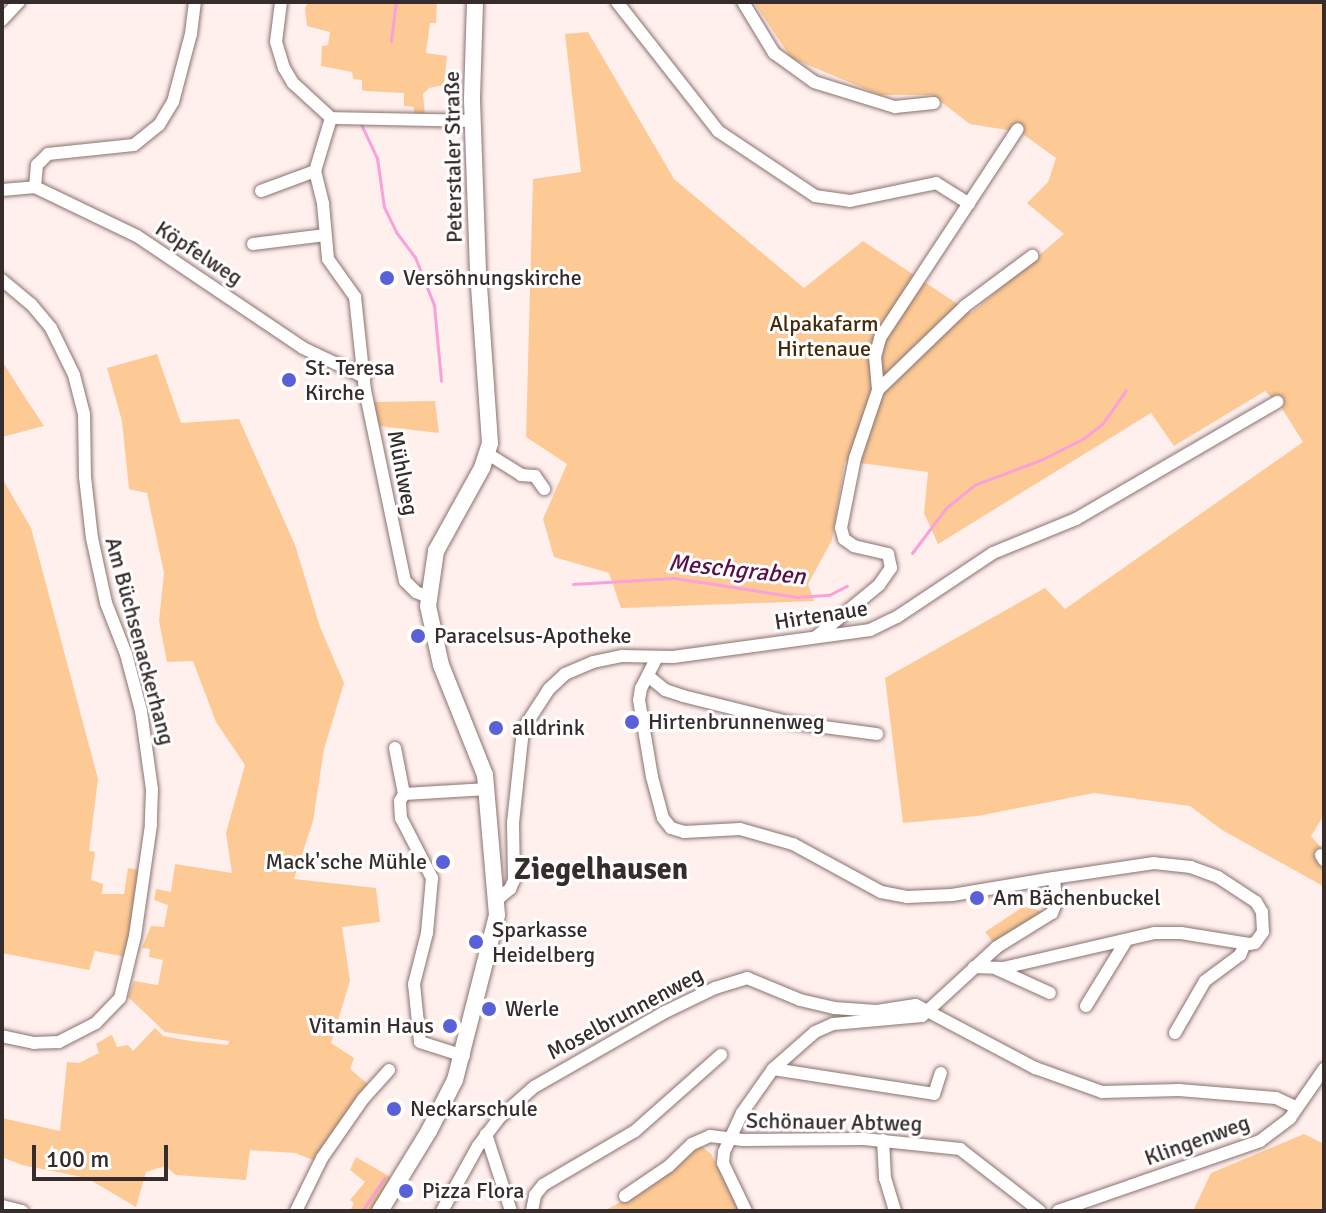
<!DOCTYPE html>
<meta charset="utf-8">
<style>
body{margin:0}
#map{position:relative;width:1326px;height:1213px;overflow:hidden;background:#ffefed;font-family:Signika,sans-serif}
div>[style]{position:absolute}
.green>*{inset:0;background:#fdca95}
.stream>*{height:3px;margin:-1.5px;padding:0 1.5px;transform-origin:1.5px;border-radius:1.5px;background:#faa1da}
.roads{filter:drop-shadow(0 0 2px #8a7270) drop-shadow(0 0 2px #8a7270)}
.minor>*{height:12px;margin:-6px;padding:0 6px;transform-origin:6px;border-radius:6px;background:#fff}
.major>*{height:16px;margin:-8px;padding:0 8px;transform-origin:8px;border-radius:8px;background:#fff}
.dots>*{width:22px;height:22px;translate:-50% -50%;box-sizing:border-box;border:4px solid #fff;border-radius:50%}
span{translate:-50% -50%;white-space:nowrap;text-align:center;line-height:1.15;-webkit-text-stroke:6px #fff;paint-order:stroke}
.street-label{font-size:22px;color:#362c2b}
.poi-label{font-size:22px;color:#362c2b}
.left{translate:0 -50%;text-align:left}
.right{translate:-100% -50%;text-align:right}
.park-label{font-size:22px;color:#472b08}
.water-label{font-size:24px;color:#5b0e47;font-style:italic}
.district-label{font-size:30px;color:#362c2b;font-weight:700}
.frame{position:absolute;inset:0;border:4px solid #362c2b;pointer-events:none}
.scale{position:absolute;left:32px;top:1145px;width:136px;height:36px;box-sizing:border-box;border:4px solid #362c2b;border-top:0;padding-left:10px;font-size:24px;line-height:28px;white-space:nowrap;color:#362c2b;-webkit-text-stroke:6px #fff;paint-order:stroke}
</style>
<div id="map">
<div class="green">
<div style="clip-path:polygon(308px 2px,437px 2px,436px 23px,430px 23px,426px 53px,447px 56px,444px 85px,429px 88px,423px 94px,425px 115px,414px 116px,414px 107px,404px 106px,404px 93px,365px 91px,362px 90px,362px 80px,353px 79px,352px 72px,321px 66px,322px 46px,328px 45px,330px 32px,307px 26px,305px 9px)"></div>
<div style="clip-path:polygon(754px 2px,1324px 2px,1324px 815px,1311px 836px,1323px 850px,1315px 859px,1324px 870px,1323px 886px,1222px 830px,1190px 806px,1094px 793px,978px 816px,903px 823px,885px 678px,1045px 588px,1065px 609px,1303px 442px,1281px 407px,1265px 391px,1174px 446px,1151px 413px,938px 544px,924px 513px,928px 472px,845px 461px,832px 540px,808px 584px,814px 601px,621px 608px,609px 573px,554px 557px,543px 519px,567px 464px,526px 437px,533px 179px,581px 172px,565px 34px,588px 32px,674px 179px,804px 288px,863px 241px,971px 313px,1064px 234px,1027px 203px,1048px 182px,1056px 158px,1020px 132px,970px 124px,932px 95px,880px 95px,791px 58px)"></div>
<div style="clip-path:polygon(157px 354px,181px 423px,239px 419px,295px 545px,320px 627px,344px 683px,324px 749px,313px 821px,294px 879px,376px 888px,380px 922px,342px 927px,350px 981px,331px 1043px,354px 1058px,350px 1069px,368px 1084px,316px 1161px,295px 1153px,250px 1150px,246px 1180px,176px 1175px,165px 1166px,146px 1172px,136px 1207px,87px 1178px,22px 1165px,2px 1157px,2px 1118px,60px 1131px,67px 1062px,79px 1063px,99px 1053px,96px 1044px,109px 1036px,112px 1035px,117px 1047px,128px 1045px,133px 1051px,155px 1028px,163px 1036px,191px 1041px,228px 1045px,229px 1041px,165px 1032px,128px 997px,134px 981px,158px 985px,163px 960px,149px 957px,150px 949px,142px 948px,151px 926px,164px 927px,168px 905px,154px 900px,156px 889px,171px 892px,175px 864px,232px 873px,226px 833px,245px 765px,216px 722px,193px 661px,167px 662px,159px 621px,164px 573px,147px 493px,129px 489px,122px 421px,107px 368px)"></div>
<div style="clip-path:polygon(2px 361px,19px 388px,44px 426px,2px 437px)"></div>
<div style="clip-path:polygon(435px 401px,439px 433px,379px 426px,373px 402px)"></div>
<div style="clip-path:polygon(2px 478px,31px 528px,98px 779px,89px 851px,95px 852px,91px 880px,103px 884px,102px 894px,124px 894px,128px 868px,139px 870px,126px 957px,95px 951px,89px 970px,2px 953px)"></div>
<div style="clip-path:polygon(1023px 907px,1047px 912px,994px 943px,985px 932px)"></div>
<div style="clip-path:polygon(1304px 1134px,1324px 1144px,1324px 1211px,1193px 1211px,1211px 1173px)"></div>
<div style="clip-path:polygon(701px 1146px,711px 1154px,740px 1211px,604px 1211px,652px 1185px)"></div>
<div style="clip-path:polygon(356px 1157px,392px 1178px,371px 1211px,350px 1211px,354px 1203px,350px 1200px,365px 1182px,350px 1170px)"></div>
</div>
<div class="stream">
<div style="left:391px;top:41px;width:39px;rotate:-83deg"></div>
<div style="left:361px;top:124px;width:38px;rotate:65deg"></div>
<div style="left:377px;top:158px;width:49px;rotate:81.9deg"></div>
<div style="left:384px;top:207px;width:28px;rotate:64deg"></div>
<div style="left:396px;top:232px;width:31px;rotate:53deg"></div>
<div style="left:415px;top:257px;width:52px;rotate:68.4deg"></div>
<div style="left:434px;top:305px;width:76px;rotate:84.7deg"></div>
<div style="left:912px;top:553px;width:56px;rotate:-52.9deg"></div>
<div style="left:946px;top:508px;width:36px;rotate:-39deg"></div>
<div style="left:974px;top:485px;width:74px;rotate:-20.6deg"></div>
<div style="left:1043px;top:459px;width:46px;rotate:-27.1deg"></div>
<div style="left:1084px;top:438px;width:24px;rotate:-38deg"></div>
<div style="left:1103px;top:423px;width:40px;rotate:-55.1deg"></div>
<div style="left:573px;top:584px;width:101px;rotate:-3.4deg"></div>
<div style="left:674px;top:578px;width:124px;rotate:8.8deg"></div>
<div style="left:797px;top:597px;width:32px;rotate:-4deg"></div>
<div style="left:829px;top:595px;width:20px;rotate:-27deg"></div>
<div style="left:362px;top:1211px;width:40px;rotate:-56deg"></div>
</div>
<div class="roads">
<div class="minor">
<div style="left:281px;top:2px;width:40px;rotate:97.1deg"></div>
<div style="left:276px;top:42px;width:27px;rotate:73deg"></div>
<div style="left:284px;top:68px;width:17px;rotate:59deg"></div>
<div style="left:293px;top:83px;width:52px;rotate:42.6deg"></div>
<div style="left:617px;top:2px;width:164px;rotate:51.9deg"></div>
<div style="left:718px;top:131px;width:117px;rotate:33.8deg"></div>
<div style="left:815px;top:196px;width:35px;rotate:8deg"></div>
<div style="left:850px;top:201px;width:88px;rotate:-11.8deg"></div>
<div style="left:936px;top:183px;width:39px;rotate:32deg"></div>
<div style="left:743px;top:2px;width:60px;rotate:58.7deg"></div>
<div style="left:774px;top:53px;width:49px;rotate:35.9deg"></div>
<div style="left:814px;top:82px;width:85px;rotate:17.2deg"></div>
<div style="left:895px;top:107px;width:39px;rotate:-6deg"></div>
<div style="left:2px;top:20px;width:25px;rotate:-47deg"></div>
<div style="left:331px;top:118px;width:55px;rotate:106.8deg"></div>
<div style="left:315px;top:171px;width:34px;rotate:76deg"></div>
<div style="left:323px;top:204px;width:55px;rotate:84.8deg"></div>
<div style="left:328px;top:259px;width:47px;rotate:54.6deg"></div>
<div style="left:355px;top:297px;width:94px;rotate:83.9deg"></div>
<div style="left:365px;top:390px;width:195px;rotate:78.2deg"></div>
<div style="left:405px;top:581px;width:16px;rotate:45deg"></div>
<div style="left:416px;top:592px;width:13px;rotate:23deg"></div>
<div style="left:331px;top:118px;width:142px;rotate:1.2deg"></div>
<div style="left:35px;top:187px;width:22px;rotate:-85deg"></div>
<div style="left:37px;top:165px;width:16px;rotate:-45deg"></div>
<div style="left:48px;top:154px;width:86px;rotate:-6deg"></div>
<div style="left:134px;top:145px;width:32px;rotate:-39deg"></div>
<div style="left:159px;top:125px;width:27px;rotate:-59deg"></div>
<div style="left:173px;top:102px;width:70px;rotate:-75.2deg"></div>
<div style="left:191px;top:34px;width:32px;rotate:-83deg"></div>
<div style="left:2px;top:190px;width:33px;rotate:-5deg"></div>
<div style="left:35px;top:187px;width:113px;rotate:25.7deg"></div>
<div style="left:137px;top:236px;width:200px;rotate:34deg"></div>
<div style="left:303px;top:348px;width:68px;rotate:25.4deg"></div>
<div style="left:261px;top:191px;width:58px;rotate:-20.3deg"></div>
<div style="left:253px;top:244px;width:73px;rotate:-7.1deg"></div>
<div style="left:2px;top:280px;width:38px;rotate:40deg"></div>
<div style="left:31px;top:304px;width:31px;rotate:50deg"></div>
<div style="left:51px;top:328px;width:52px;rotate:63.9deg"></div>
<div style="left:74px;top:375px;width:40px;rotate:75.6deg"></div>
<div style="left:84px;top:414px;width:63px;rotate:89.1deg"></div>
<div style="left:85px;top:477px;width:61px;rotate:83.5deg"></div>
<div style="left:92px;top:538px;width:66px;rotate:77.8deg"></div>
<div style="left:106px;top:603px;width:55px;rotate:68.6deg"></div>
<div style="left:126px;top:654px;width:59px;rotate:75.3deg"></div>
<div style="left:141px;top:711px;width:79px;rotate:82deg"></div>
<div style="left:152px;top:789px;width:36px;rotate:92deg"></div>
<div style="left:151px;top:825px;width:112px;rotate:98.2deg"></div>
<div style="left:135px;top:936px;width:64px;rotate:103.6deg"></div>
<div style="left:120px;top:998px;width:35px;rotate:134deg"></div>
<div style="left:96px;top:1023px;width:42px;rotate:152.8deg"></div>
<div style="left:59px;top:1042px;width:25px;rotate:178deg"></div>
<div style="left:34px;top:1043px;width:33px;rotate:-168deg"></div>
<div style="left:878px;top:390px;width:33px;rotate:-95deg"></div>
<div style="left:875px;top:357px;width:20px;rotate:-75deg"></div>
<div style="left:880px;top:338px;width:250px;rotate:-56.6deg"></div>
<div style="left:488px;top:454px;width:39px;rotate:32deg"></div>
<div style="left:521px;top:475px;width:14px;rotate:4deg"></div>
<div style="left:535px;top:476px;width:16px;rotate:55deg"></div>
<div style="left:816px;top:637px;width:82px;rotate:-39.5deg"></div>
<div style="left:879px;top:585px;width:21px;rotate:-55deg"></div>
<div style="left:891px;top:568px;width:14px;rotate:-102deg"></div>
<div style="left:888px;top:554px;width:35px;rotate:-167deg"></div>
<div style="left:854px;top:546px;width:12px;rotate:-145deg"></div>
<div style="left:844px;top:539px;width:11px;rotate:-105deg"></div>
<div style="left:841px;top:528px;width:71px;rotate:-78.7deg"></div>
<div style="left:855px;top:458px;width:72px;rotate:-71.3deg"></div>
<div style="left:878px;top:390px;width:121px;rotate:-44deg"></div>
<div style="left:965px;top:306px;width:84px;rotate:-36.7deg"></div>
<div style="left:657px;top:657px;width:35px;rotate:117deg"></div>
<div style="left:641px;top:688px;width:12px;rotate:99deg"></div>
<div style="left:639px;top:700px;width:78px;rotate:80.4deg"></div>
<div style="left:652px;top:777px;width:42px;rotate:75deg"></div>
<div style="left:663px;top:818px;width:13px;rotate:51deg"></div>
<div style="left:671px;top:828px;width:14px;rotate:17deg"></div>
<div style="left:684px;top:832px;width:56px;rotate:-3.1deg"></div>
<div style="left:740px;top:829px;width:55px;rotate:15.8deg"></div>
<div style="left:793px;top:844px;width:100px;rotate:28.6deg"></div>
<div style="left:881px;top:892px;width:26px;rotate:11deg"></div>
<div style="left:907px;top:897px;width:45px;rotate:-2.5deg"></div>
<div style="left:952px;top:895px;width:103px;rotate:-9.5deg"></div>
<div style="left:1054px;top:878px;width:25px;rotate:85deg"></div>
<div style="left:1056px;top:903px;width:11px;rotate:112deg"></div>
<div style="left:1052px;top:913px;width:65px;rotate:148.3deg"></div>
<div style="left:997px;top:947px;width:102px;rotate:137.4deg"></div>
<div style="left:922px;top:1016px;width:89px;rotate:174.9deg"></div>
<div style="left:833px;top:1024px;width:20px;rotate:156deg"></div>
<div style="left:815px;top:1032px;width:56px;rotate:138.6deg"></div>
<div style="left:773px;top:1069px;width:54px;rotate:125.2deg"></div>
<div style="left:742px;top:1113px;width:43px;rotate:114.8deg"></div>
<div style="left:724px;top:1152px;width:11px;rotate:95deg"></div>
<div style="left:723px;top:1163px;width:53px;rotate:64.4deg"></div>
<div style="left:648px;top:676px;width:22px;rotate:39deg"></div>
<div style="left:665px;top:690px;width:19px;rotate:18deg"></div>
<div style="left:683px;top:696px;width:107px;rotate:14deg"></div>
<div style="left:787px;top:722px;width:91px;rotate:7.6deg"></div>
<div style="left:395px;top:748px;width:47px;rotate:78.9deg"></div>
<div style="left:404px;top:794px;width:8px;rotate:120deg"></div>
<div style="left:400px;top:801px;width:17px;rotate:87deg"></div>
<div style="left:401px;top:818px;width:68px;rotate:62.7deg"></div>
<div style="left:432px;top:878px;width:55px;rotate:95.2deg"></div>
<div style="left:427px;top:933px;width:53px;rotate:104.3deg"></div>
<div style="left:414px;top:984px;width:58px;rotate:84.1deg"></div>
<div style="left:420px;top:1042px;width:46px;rotate:17.7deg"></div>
<div style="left:404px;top:794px;width:84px;rotate:-3.4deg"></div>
<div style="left:1321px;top:855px;width:6px;rotate:59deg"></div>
<div style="left:498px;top:899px;width:16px;rotate:-40deg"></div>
<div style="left:510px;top:889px;width:10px;rotate:-66deg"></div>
<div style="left:514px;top:880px;width:57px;rotate:-91deg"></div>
<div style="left:513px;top:823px;width:95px;rotate:-83.9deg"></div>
<div style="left:523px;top:729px;width:48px;rotate:-57deg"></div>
<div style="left:549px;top:689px;width:22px;rotate:-43deg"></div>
<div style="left:565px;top:674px;width:30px;rotate:-23deg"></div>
<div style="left:593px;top:662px;width:30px;rotate:-12deg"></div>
<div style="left:622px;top:656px;width:51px;rotate:1.1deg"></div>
<div style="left:673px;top:657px;width:199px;rotate:-7.8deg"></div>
<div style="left:870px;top:630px;width:30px;rotate:-26deg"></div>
<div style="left:897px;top:617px;width:115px;rotate:-33.7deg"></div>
<div style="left:993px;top:553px;width:90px;rotate:-22.3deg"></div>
<div style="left:1076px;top:519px;width:233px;rotate:-30.2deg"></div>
<div style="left:974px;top:967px;width:29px;rotate:2deg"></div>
<div style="left:1003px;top:968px;width:156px;rotate:-13deg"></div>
<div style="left:1155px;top:933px;width:26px"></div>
<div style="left:1181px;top:933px;width:69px;rotate:9.2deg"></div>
<div style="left:1249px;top:944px;width:6px;rotate:-9deg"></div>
<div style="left:1255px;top:943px;width:14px;rotate:-54deg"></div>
<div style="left:1263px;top:932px;width:20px;rotate:-93deg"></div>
<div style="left:1262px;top:912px;width:12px;rotate:-121deg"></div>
<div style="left:1256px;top:902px;width:45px;rotate:-146.7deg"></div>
<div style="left:1218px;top:877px;width:29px;rotate:-160deg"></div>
<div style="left:1191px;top:867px;width:37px;rotate:-174deg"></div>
<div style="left:1154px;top:863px;width:101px;rotate:171.5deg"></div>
<div style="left:997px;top:969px;width:58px;rotate:24.4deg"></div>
<div style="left:1086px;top:1006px;width:76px;rotate:-58.4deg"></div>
<div style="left:1175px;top:1033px;width:60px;rotate:-60deg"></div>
<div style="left:1205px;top:981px;width:44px;rotate:-36.6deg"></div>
<div style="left:1240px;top:955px;width:12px;rotate:-66deg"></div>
<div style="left:773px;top:1069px;width:163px;rotate:8.8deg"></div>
<div style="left:934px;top:1094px;width:22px;rotate:-72deg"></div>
<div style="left:486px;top:1134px;width:81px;rotate:72deg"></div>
<div style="left:883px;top:1140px;width:38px;rotate:87deg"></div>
<div style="left:885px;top:1178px;width:34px;rotate:73deg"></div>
<div style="left:625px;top:1196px;width:53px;rotate:-34.3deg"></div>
<div style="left:669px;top:1166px;width:32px;rotate:-44deg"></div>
<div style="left:692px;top:1144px;width:20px;rotate:-24deg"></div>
<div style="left:710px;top:1136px;width:33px;rotate:7deg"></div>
<div style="left:743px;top:1140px;width:121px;rotate:-0.5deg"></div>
<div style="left:864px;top:1139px;width:97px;rotate:5.9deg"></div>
<div style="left:960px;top:1149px;width:101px;rotate:37.8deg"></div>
<div style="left:2px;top:1206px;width:21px;rotate:14deg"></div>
<div style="left:296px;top:1211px;width:59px;rotate:-63.9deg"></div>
<div style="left:322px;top:1158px;width:72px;rotate:-55.2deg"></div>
<div style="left:363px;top:1099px;width:39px;rotate:-48deg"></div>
<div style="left:442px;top:1211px;width:74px;rotate:-61deg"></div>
<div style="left:478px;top:1146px;width:35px;rotate:-53deg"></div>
<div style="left:499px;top:1118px;width:47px;rotate:-41.5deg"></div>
<div style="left:534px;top:1087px;width:149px;rotate:-29.8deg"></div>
<div style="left:663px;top:1013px;width:58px;rotate:-25.7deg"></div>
<div style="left:715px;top:988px;width:34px;rotate:-17deg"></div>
<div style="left:747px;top:978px;width:57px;rotate:22.5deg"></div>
<div style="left:800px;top:1000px;width:35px;rotate:13deg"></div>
<div style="left:834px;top:1008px;width:43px;rotate:4deg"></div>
<div style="left:877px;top:1011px;width:39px;rotate:-9deg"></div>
<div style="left:916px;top:1005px;width:135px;rotate:27.9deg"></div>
<div style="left:1035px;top:1068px;width:71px;rotate:19.7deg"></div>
<div style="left:1102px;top:1092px;width:77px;rotate:-1.5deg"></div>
<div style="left:1179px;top:1090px;width:97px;rotate:4.7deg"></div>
<div style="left:1276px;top:1098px;width:23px;rotate:25deg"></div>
<div style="left:532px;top:1211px;width:16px;rotate:-79deg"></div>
<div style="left:535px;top:1195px;width:13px;rotate:-51deg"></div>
<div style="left:543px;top:1185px;width:107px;rotate:-30.4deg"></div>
<div style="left:635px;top:1131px;width:115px;rotate:-41.5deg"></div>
<div style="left:1058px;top:1211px;width:214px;rotate:-19.1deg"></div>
<div style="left:1260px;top:1141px;width:38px;rotate:-37deg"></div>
<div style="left:1290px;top:1118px;width:60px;rotate:-55.2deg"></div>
</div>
<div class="major">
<div style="left:380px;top:1211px;width:94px;rotate:-58.5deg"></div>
<div style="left:429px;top:1131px;width:57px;rotate:-63deg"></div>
<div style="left:455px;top:1080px;width:170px;rotate:-75.7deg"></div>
<div style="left:497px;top:915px;width:141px;rotate:-94.9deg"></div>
<div style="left:485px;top:775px;width:118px;rotate:-111.8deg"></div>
<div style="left:441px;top:665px;width:60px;rotate:-102.4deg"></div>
<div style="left:428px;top:606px;width:56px;rotate:-81.7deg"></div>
<div style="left:436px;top:551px;width:95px;rotate:-61deg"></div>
<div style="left:482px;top:468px;width:26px;rotate:-72deg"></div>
<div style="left:490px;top:443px;width:171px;rotate:-94deg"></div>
<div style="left:478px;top:272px;width:174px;rotate:-92deg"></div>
<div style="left:472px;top:98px;width:96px;rotate:-88.2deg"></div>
</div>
</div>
<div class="dots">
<div style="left:387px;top:278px;background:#5a60d7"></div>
<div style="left:289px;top:380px;background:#5a60d7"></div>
<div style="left:418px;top:636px;background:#5a60d7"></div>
<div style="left:632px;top:722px;background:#5a60d7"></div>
<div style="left:496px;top:728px;background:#5a60d7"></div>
<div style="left:443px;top:862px;background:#5a60d7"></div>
<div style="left:977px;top:898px;background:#5a60d7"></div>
<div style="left:476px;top:942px;background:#5a60d7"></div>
<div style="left:489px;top:1009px;background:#5a60d7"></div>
<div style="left:450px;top:1026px;background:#5a60d7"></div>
<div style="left:394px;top:1109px;background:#5a60d7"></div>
<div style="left:406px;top:1191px;background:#5a60d7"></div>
</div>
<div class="street-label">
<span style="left:453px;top:157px;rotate:-91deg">Peterstaler Straße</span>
<span style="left:199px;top:253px;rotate:33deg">Köpfelweg</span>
<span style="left:403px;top:473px;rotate:79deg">Mühlweg</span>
<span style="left:821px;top:615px;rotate:-9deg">Hirtenaue</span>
<span style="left:140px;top:641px;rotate:75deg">Am Büchsenackerhang</span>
<span style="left:625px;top:1013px;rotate:-28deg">Moselbrunnenweg</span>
<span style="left:834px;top:1122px;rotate:1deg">Schönauer Abtweg</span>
<span style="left:1197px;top:1140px;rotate:-20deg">Klingenweg</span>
</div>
<div class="poi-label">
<span class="left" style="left:403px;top:278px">Versöhnungskirche</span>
<span class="left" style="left:305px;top:380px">St. Teresa<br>Kirche</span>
<span class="left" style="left:434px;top:636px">Paracelsus-Apotheke</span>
<span class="left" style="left:648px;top:722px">Hirtenbrunnenweg</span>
<span class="left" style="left:512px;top:728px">alldrink</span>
<span class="right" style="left:427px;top:862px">Mack'sche Mühle</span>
<span class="left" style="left:993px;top:898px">Am Bächenbuckel</span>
<span class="left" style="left:492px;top:942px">Sparkasse<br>Heidelberg</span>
<span class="left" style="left:505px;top:1009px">Werle</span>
<span class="right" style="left:434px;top:1026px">Vitamin Haus</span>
<span class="left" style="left:410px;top:1109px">Neckarschule</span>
<span class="left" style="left:422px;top:1191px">Pizza Flora</span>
</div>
<div class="park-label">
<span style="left:824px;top:336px">Alpakafarm<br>Hirtenaue</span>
</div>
<div class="water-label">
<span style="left:737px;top:570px;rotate:6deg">Meschgraben</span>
</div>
<div class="district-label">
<span style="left:601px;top:870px">Ziegelhausen</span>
</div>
<div class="frame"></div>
<div class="scale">100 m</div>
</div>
